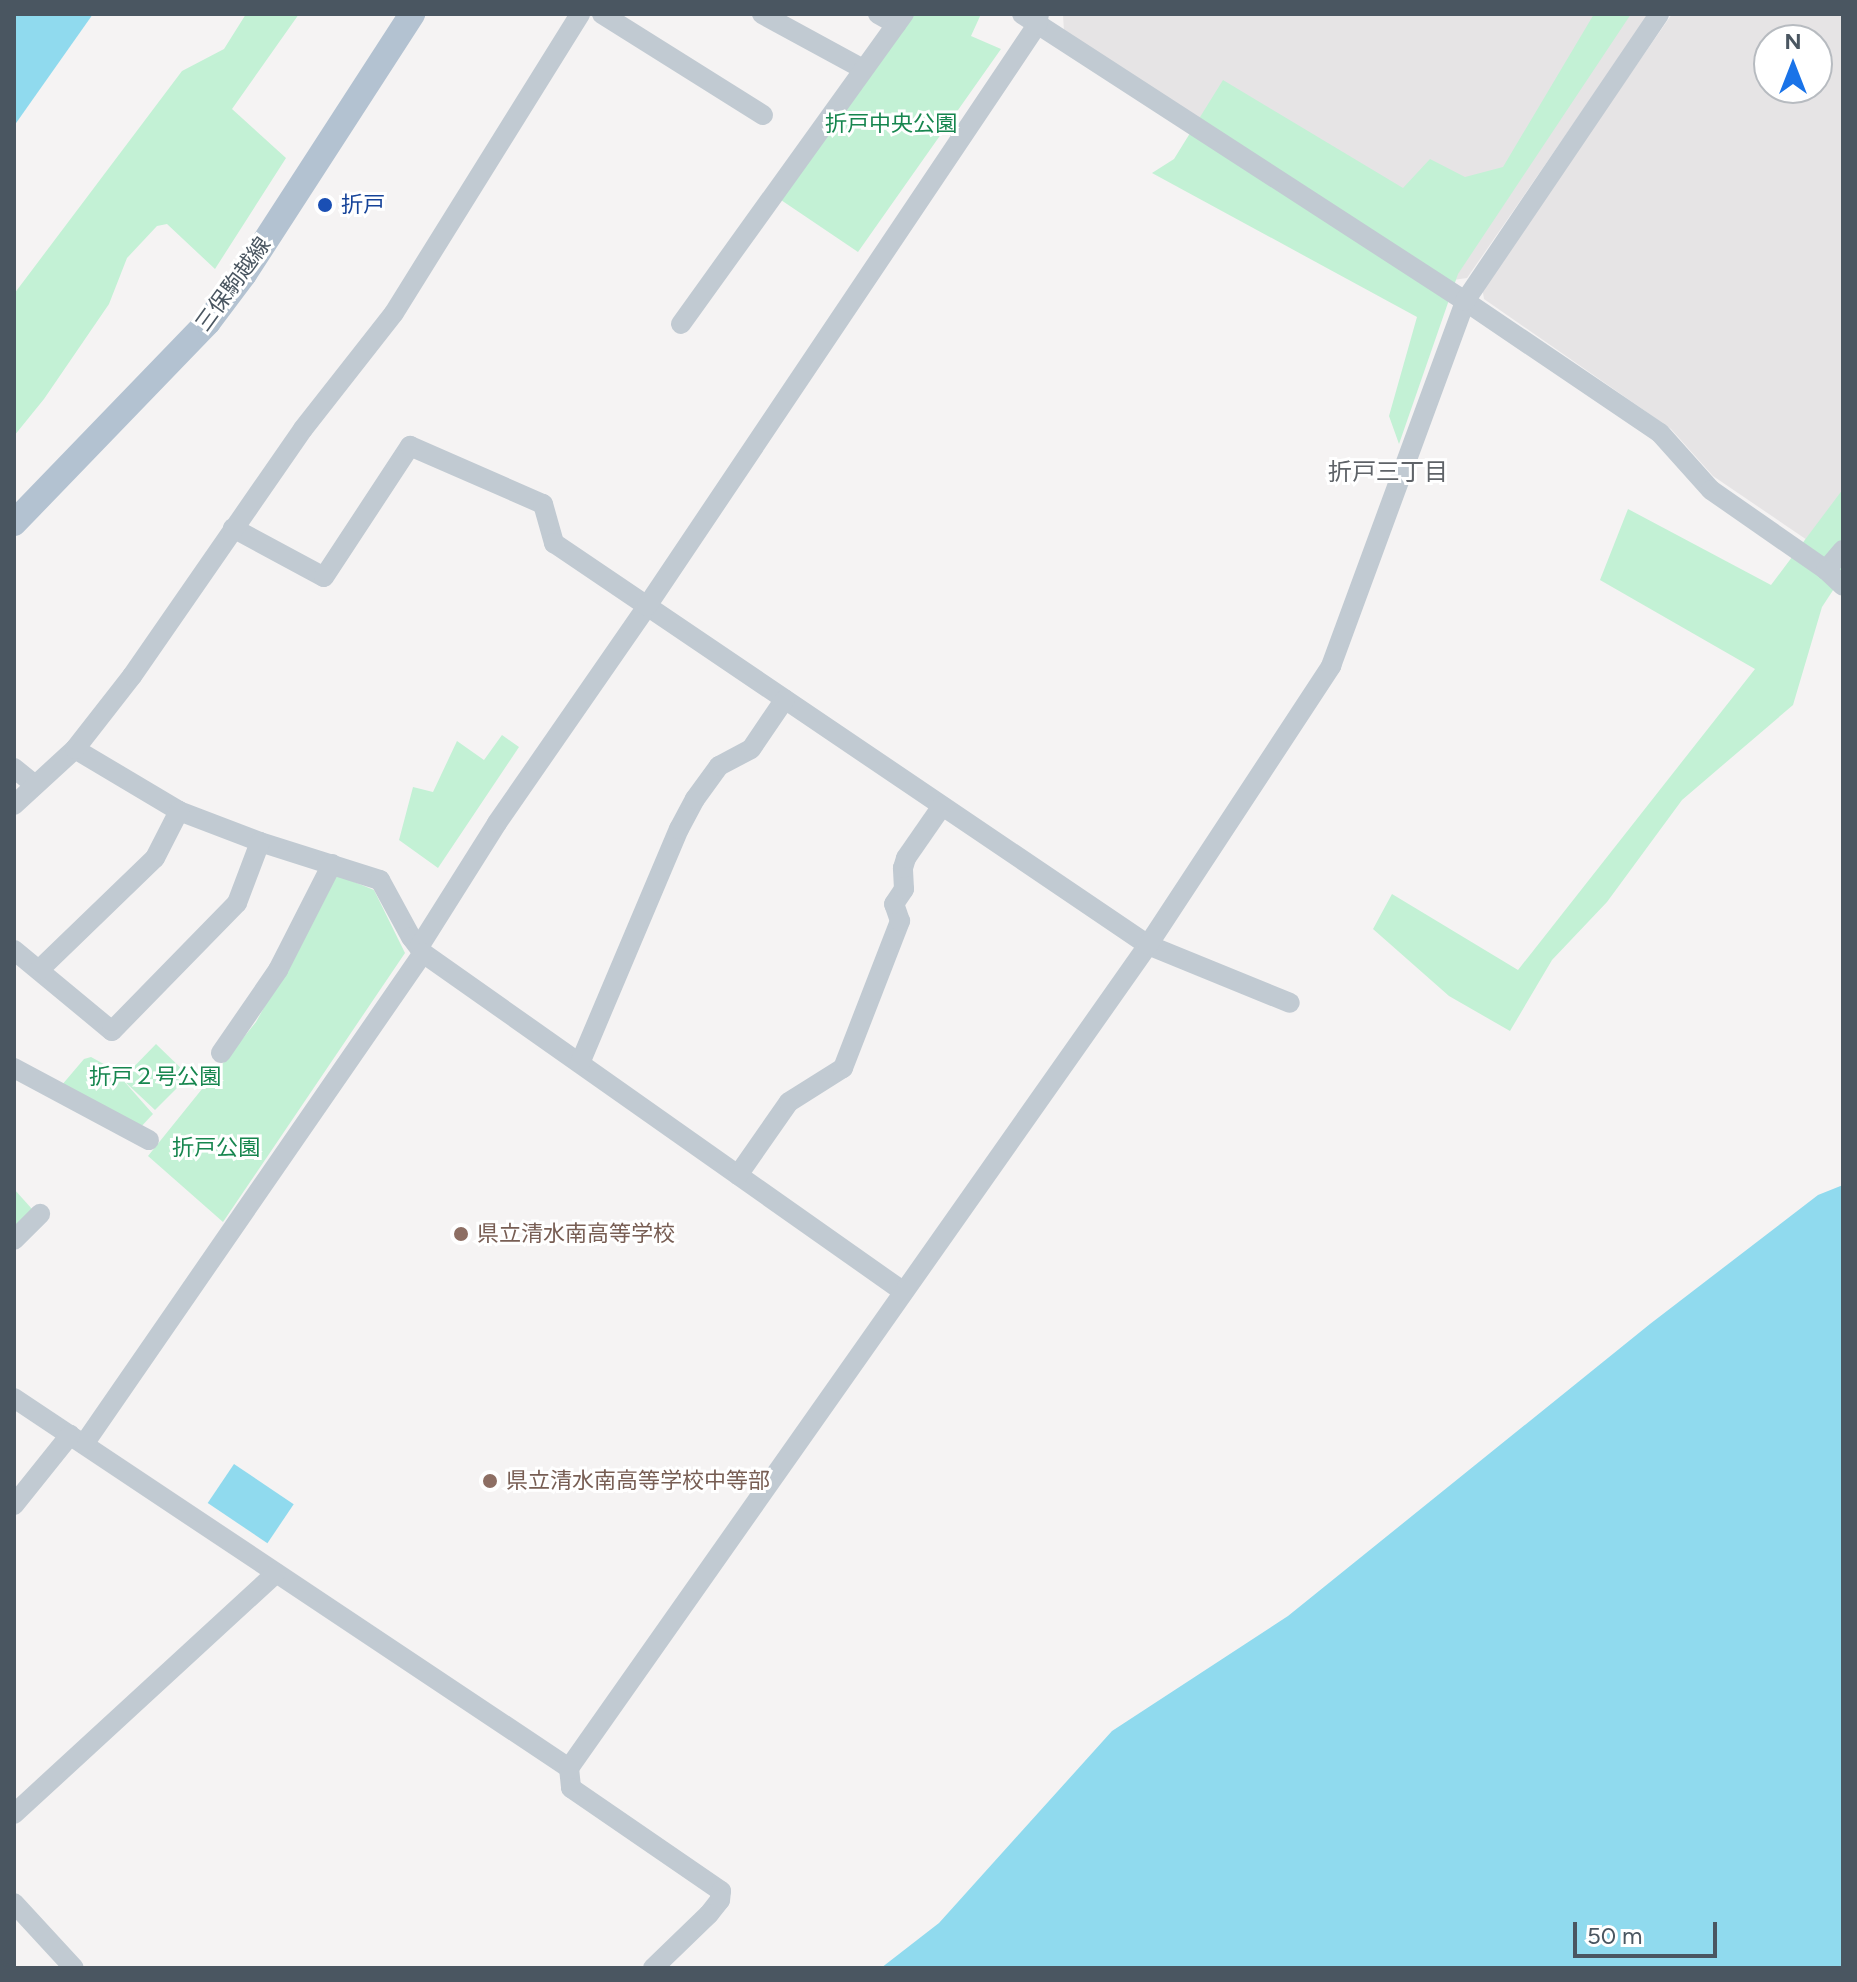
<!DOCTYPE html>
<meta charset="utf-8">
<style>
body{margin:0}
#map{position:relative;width:1857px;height:1982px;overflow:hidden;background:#f5f3f3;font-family:Figtree,"Noto Sans JP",sans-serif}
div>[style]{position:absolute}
.education>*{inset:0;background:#e6e4e5}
.green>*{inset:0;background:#c3f1d5}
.water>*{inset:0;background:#90daee;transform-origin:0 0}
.minor>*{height:20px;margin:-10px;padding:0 10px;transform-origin:10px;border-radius:10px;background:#c1cad2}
.major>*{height:26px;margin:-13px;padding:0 13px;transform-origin:13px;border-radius:13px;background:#b3c2d1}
.dots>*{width:22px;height:22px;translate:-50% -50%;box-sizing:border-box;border:4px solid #fff;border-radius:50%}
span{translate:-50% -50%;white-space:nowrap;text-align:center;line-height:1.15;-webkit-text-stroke:6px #fff;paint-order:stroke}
.park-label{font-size:22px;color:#17864f}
.transit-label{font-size:22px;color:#164399}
.left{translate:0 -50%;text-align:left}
.street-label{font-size:22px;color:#4a5661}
.education-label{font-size:22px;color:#785e54}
.neighbourhood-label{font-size:24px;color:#5f6368}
.frame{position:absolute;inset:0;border:16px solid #4a5661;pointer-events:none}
.north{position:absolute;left:1753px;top:24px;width:80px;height:80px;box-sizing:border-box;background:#fff;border:2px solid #b7bbc0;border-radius:50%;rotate:0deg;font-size:22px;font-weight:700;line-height:32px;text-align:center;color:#4a5661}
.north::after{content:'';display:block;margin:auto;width:28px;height:36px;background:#1a73e8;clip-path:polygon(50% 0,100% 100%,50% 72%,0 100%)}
.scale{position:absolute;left:1573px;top:1922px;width:144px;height:36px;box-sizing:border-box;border:4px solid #4a5661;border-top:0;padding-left:10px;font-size:24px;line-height:28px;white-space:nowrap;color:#4a5661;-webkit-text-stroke:6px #fff;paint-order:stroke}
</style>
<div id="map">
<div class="education">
<div style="clip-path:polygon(1063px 14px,1649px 14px,1467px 278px,1446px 281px,1064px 32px)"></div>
<div style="clip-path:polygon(evenodd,1672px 14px,1843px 14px,1843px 522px,1813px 544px,1713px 476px,1671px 429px,1484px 299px,1482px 287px,1672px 14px,1769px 40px,1817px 40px,1817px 88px,1769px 88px,1769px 40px)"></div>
</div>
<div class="green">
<div style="clip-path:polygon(246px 14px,299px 14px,232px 109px,286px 158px,215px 269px,167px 224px,157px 226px,127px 258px,109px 304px,44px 399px,14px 436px,14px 294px,182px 71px,224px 49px)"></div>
<div style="clip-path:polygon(911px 14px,981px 14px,971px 36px,1001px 49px,858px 252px,781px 200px)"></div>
<div style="clip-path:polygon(1594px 14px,1631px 14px,1458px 274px,1399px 444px,1389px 416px,1417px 317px,1152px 173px,1174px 159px,1223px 80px,1403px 188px,1430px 159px,1465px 177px,1503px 167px)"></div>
<div style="clip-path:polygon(1843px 489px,1843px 575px,1822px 607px,1793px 705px,1682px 800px,1607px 902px,1552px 960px,1510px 1031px,1449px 996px,1373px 929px,1392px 894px,1518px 970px,1755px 669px,1600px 580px,1628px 509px,1771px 585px)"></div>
<div style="clip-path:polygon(502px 735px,519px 747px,438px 868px,399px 840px,413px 787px,433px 792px,457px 741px,484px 760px)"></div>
<div style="clip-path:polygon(337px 875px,374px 890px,405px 953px,223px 1222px,148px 1156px,256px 1022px)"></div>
<div style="clip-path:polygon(156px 1044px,189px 1076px,155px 1110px,122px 1079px,153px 1114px,138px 1130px,61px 1086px,84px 1059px,91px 1057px,111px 1068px,122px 1079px)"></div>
<div style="clip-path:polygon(14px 1189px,32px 1209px,14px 1228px)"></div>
</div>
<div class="water">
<div style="clip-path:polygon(14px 14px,93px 14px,14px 126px)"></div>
<div style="clip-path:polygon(1843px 1185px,1843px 1968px,881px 1968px,939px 1923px,1112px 1731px,1288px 1616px,1650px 1324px,1818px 1195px)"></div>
<div style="left:234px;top:1464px;width:72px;height:47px;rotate:34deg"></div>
</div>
<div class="minor">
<div style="left:602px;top:14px;width:190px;rotate:32.1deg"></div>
<div style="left:762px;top:14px;width:115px;rotate:28.6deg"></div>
<div style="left:878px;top:14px;width:21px;rotate:29deg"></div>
<div style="left:1022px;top:14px;width:528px;rotate:32.94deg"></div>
<div style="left:1465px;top:301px;width:235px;rotate:34.1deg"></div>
<div style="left:1660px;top:433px;width:76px;rotate:48.2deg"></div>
<div style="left:1711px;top:490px;width:140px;rotate:34.8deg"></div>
<div style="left:1826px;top:570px;width:26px;rotate:-50deg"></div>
<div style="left:681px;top:324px;width:382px;rotate:-54.3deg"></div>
<div style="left:233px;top:528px;width:103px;rotate:28.3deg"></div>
<div style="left:324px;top:577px;width:157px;rotate:-56.7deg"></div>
<div style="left:410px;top:446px;width:145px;rotate:23.6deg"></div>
<div style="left:543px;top:504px;width:41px;rotate:74.2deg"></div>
<div style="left:554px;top:543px;width:717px;rotate:34.09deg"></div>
<div style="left:1148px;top:945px;width:153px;rotate:22.2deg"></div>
<div style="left:1826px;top:570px;width:23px;rotate:43deg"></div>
<div style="left:75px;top:749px;width:121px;rotate:30.8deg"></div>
<div style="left:179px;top:811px;width:87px;rotate:20.9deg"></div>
<div style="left:260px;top:842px;width:126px;rotate:17.6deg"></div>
<div style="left:380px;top:880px;width:65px;rotate:61.5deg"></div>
<div style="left:411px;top:937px;width:20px;rotate:53deg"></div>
<div style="left:423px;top:953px;width:588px;rotate:35.18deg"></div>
<div style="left:14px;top:768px;width:27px;rotate:39deg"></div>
<div style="left:14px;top:805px;width:83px;rotate:-42.6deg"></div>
<div style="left:75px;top:749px;width:93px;rotate:-52deg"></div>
<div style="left:132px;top:676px;width:300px;rotate:-55.3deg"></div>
<div style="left:303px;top:429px;width:147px;rotate:-51.9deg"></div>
<div style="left:394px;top:313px;width:352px;rotate:-58.1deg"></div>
<div style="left:419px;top:947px;width:146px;rotate:-57.8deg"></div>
<div style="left:497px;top:823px;width:264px;rotate:-55.3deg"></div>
<div style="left:647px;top:606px;width:700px;rotate:-56.13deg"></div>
<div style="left:1037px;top:25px;width:11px;rotate:-80deg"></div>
<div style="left:14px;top:950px;width:127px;rotate:39.6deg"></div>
<div style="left:112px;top:1031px;width:179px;rotate:-45.7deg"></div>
<div style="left:237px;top:903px;width:65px;rotate:-69.3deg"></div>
<div style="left:39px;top:970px;width:161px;rotate:-44deg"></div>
<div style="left:155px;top:858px;width:53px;rotate:-62.9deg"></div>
<div style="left:221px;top:1053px;width:101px;rotate:-55.5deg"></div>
<div style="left:278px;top:970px;width:119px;rotate:-63deg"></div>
<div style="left:580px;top:1063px;width:254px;rotate:-67.1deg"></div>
<div style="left:679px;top:829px;width:34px;rotate:-62deg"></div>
<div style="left:695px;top:799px;width:41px;rotate:-54deg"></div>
<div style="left:719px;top:766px;width:36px;rotate:-28deg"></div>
<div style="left:751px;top:749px;width:60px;rotate:-55.8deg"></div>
<div style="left:14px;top:1068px;width:153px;rotate:28.1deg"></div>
<div style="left:738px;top:1175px;width:89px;rotate:-55.1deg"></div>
<div style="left:789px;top:1102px;width:64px;rotate:-32.2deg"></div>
<div style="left:843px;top:1068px;width:158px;rotate:-68.8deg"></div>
<div style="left:900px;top:921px;width:18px;rotate:-109deg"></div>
<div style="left:894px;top:904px;width:18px;rotate:-56deg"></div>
<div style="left:904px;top:889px;width:21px;rotate:-93deg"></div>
<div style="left:903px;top:868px;width:10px;rotate:-73deg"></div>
<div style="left:906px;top:858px;width:63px;rotate:-55.3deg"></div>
<div style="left:14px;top:1240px;width:37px;rotate:-45deg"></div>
<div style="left:14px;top:1398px;width:667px;rotate:33.69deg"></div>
<div style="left:569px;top:1768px;width:1006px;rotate:-54.87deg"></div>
<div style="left:1148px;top:945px;width:334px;rotate:-56.7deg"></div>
<div style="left:1331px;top:666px;width:389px;rotate:-69.8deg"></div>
<div style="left:1465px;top:301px;width:346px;rotate:-55.9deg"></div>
<div style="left:84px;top:1444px;width:597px;rotate:-55.38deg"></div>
<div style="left:14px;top:1505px;width:90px;rotate:-51.3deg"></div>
<div style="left:569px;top:1768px;width:20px;rotate:84deg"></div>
<div style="left:571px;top:1788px;width:182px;rotate:34.5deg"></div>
<div style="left:721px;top:1891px;width:9px;rotate:96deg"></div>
<div style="left:720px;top:1900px;width:18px;rotate:128deg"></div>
<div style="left:709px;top:1914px;width:78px;rotate:136deg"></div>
<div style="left:14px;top:1814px;width:356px;rotate:-42.6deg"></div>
<div style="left:14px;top:1903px;width:88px;rotate:47.3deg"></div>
</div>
<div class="major">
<div style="left:14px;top:523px;width:279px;rotate:-46deg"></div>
<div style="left:208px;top:322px;width:60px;rotate:-53.1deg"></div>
<div style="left:244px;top:274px;width:310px;rotate:-57.1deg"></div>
</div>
<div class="dots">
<div style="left:325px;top:205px;background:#1a4fb4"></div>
<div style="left:461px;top:1234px;background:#8d6e63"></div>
<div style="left:490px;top:1481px;background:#8d6e63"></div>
</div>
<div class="park-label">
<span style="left:891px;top:124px">折戸中央公園</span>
<span style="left:155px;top:1077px">折戸２号公園</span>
<span style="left:216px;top:1148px">折戸公園</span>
</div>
<div class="transit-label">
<span class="left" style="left:341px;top:205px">折戸</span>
</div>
<div class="street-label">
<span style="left:233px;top:284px;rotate:-54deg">三保駒越線</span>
</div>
<div class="education-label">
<span class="left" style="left:477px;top:1234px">県立清水南高等学校</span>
<span class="left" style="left:506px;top:1481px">県立清水南高等学校中等部</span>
</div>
<div class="neighbourhood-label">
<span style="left:1388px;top:472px">折戸三丁目</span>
</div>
<div class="frame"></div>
<div class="north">N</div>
<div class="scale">50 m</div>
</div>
